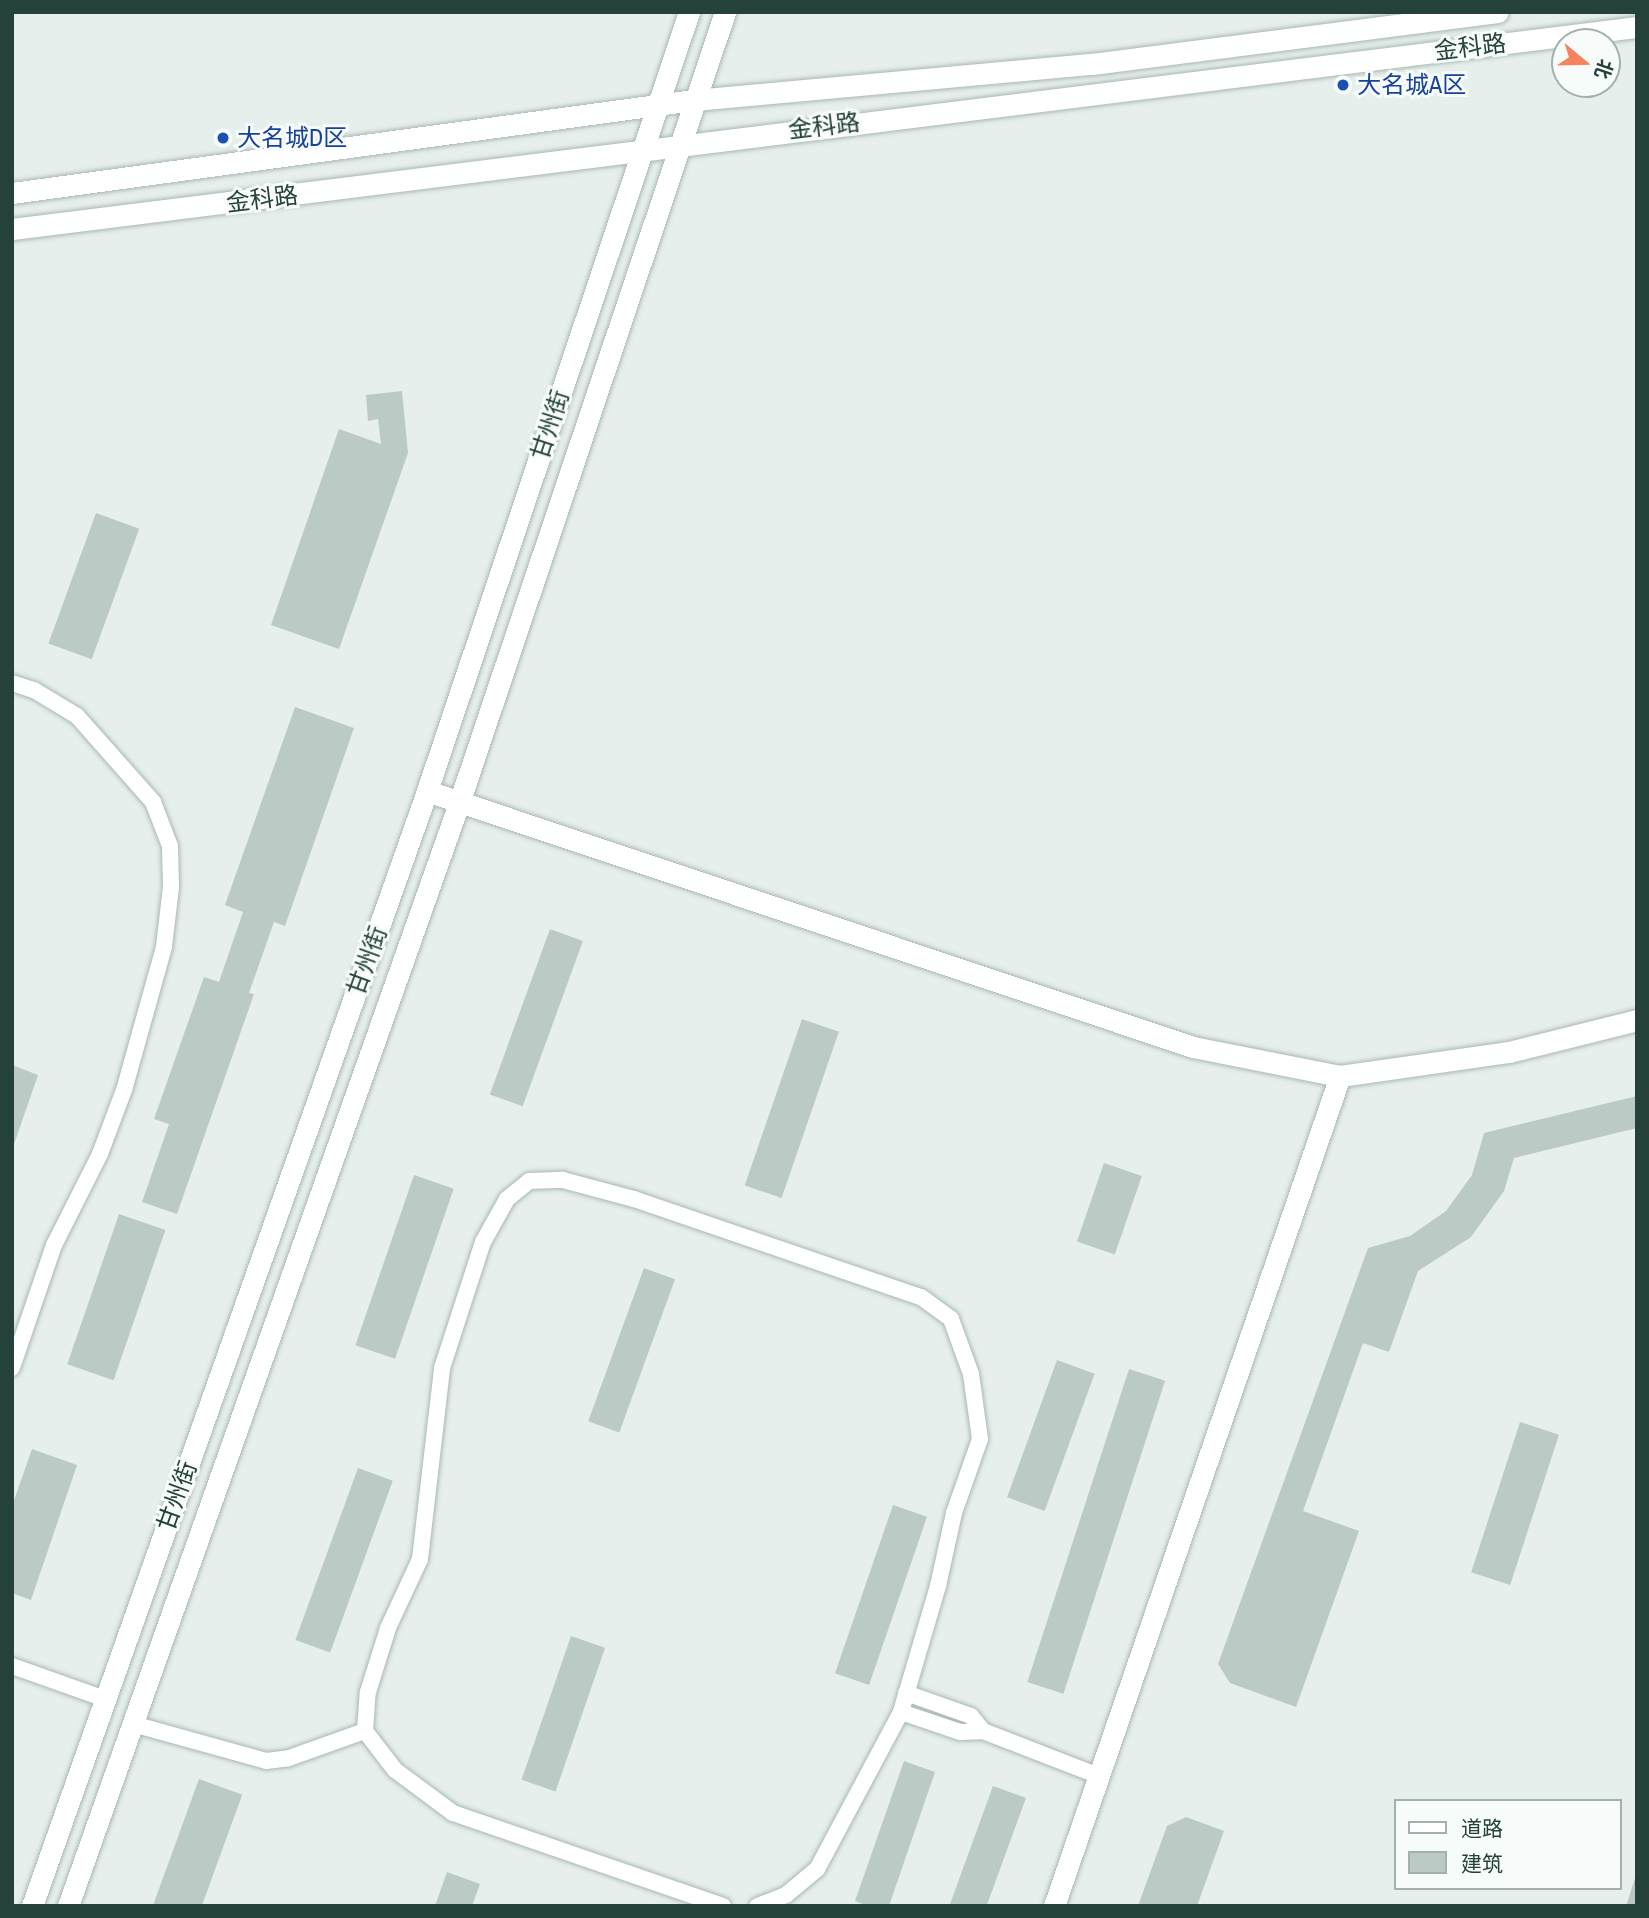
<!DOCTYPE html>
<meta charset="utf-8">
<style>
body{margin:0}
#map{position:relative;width:1649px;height:1918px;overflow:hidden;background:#e6efeb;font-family:"Archivo Narrow","Noto Sans SC",sans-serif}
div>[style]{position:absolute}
.building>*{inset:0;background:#bbcac4;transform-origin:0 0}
.roads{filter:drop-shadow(0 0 2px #a8b8b2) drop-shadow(0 0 2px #a8b8b2)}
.street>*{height:16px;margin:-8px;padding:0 8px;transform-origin:8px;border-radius:8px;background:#fff}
.secondary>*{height:21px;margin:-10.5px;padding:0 10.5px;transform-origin:10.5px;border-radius:10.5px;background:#fff}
.dots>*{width:19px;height:19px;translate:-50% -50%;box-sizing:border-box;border:4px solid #f7fbf9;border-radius:50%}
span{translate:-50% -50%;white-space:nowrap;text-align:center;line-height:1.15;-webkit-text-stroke:6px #f7fbf9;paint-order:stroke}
.street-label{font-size:24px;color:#24423a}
.transit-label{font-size:24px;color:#164399}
.left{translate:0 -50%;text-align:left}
.frame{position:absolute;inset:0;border:14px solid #24423a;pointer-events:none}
.legend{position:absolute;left:1394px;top:1799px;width:228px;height:91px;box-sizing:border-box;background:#f7fbf9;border:2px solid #a3b1ad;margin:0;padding:9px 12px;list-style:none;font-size:21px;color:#24423a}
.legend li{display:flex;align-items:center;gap:14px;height:35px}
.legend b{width:35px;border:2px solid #a3b1ad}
.north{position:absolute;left:1551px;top:28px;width:70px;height:70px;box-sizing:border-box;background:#f7fbf9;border:2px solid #a3b1ad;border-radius:50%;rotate:109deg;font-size:19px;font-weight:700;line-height:28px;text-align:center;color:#24423a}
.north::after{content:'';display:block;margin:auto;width:24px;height:32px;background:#f4845f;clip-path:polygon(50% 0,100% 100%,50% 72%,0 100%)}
</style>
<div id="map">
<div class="building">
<div style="clip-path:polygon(402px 391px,408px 453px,339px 649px,271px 625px,339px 429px,381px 444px,378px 419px,368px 421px,366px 395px)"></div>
<div style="left:96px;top:513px;width:46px;height:139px;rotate:20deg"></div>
<div style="clip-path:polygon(295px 707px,354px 728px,285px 926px,274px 922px,249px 993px,254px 994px,177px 1214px,142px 1202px,169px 1124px,154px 1119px,204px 977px,219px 982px,243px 912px,225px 905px)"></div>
<div style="left:550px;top:929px;width:35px;height:176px;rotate:20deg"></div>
<div style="left:802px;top:1019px;width:39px;height:176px;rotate:19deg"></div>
<div style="clip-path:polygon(12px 1065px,38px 1075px,13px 1147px,12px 1147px)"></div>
<div style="clip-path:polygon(1637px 1096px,1637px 1128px,1514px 1158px,1504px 1191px,1471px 1237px,1418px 1271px,1389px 1352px,1363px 1343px,1303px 1511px,1359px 1531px,1296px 1707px,1230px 1683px,1218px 1664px,1368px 1248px,1410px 1236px,1446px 1211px,1472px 1175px,1484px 1133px)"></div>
<div style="left:1104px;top:1163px;width:40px;height:83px;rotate:19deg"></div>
<div style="left:414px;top:1175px;width:42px;height:180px;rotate:19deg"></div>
<div style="left:119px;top:1214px;width:49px;height:159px;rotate:19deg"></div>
<div style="left:644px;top:1268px;width:33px;height:163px;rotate:20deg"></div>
<div style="left:1057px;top:1360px;width:40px;height:146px;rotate:20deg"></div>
<div style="left:1129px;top:1369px;width:38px;height:329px;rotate:18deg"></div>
<div style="left:1520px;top:1422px;width:41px;height:158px;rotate:18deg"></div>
<div style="clip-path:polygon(32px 1449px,77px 1465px,31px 1600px,12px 1593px,12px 1506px)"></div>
<div style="left:358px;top:1468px;width:37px;height:183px;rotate:20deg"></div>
<div style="left:893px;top:1505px;width:36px;height:178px;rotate:19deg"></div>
<div style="left:571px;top:1636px;width:36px;height:152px;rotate:19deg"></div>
<div style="clip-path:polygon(904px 1761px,935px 1772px,889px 1906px,868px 1906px,855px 1901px)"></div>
<div style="left:199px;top:1779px;width:46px;height:134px;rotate:20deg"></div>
<div style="left:993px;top:1786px;width:35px;height:128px;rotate:20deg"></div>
<div style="clip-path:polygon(1186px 1817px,1224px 1831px,1197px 1906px,1138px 1906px,1167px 1826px)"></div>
<div style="clip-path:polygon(447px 1872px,480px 1884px,472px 1906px,435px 1906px)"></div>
<div style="clip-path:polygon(1636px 1875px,1637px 1906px,1626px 1906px)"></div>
</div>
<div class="roads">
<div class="street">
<div style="left:12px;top:683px;width:23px;rotate:18deg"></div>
<div style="left:34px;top:690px;width:50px;rotate:31.2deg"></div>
<div style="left:77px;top:716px;width:115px;rotate:48.5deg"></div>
<div style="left:153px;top:802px;width:47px;rotate:68.9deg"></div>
<div style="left:170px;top:846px;width:41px;rotate:88.6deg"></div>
<div style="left:171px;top:887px;width:60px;rotate:96.7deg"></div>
<div style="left:164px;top:947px;width:148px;rotate:105.6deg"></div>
<div style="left:124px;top:1090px;width:68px;rotate:110.6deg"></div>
<div style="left:100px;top:1154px;width:102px;rotate:116.8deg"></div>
<div style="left:54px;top:1245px;width:130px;rotate:108.9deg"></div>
<div style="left:12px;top:1666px;width:99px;rotate:19.5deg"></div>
<div style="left:906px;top:1693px;width:69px;rotate:19.5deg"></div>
<div style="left:971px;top:1716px;width:19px;rotate:51deg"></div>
<div style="left:901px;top:1712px;width:62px;rotate:18.7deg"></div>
<div style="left:960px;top:1732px;width:23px;rotate:-2deg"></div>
<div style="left:983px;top:1731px;width:124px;rotate:21.2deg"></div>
<div style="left:133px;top:1724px;width:138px;rotate:15.5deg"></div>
<div style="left:266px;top:1761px;width:23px;rotate:-7deg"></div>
<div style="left:289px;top:1758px;width:81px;rotate:-19.6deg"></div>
<div style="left:723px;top:1906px;width:286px;rotate:-161deg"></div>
<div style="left:453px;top:1813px;width:72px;rotate:-143.4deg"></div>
<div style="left:395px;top:1770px;width:49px;rotate:-127.6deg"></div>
<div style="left:365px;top:1731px;width:39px;rotate:-86deg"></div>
<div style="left:368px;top:1692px;width:67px;rotate:-72.6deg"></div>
<div style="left:388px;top:1628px;width:76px;rotate:-65.1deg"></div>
<div style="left:420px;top:1559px;width:192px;rotate:-83.4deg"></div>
<div style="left:442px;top:1368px;width:133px;rotate:-72deg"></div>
<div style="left:483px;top:1242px;width:49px;rotate:-60.8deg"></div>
<div style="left:507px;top:1199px;width:28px;rotate:-39deg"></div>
<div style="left:529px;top:1181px;width:34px;rotate:-2deg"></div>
<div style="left:563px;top:1180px;width:73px;rotate:15deg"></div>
<div style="left:634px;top:1199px;width:303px;rotate:18.9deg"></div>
<div style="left:921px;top:1297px;width:37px;rotate:36deg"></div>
<div style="left:951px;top:1319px;width:59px;rotate:70deg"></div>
<div style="left:971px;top:1374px;width:66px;rotate:82.1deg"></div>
<div style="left:980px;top:1439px;width:78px;rotate:109.4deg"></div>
<div style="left:954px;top:1513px;width:75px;rotate:102.4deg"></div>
<div style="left:938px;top:1586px;width:131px;rotate:106.4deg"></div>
<div style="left:901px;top:1712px;width:178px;rotate:118.1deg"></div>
<div style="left:817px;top:1869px;width:40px;rotate:140deg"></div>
<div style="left:786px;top:1895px;width:31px;rotate:159deg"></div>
</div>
<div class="secondary">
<div style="left:12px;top:193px;width:688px;rotate:-7.77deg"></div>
<div style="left:694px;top:100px;width:400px;rotate:-5.2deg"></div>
<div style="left:1092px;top:64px;width:409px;rotate:-7.3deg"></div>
<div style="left:12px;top:229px;width:1638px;rotate:-7.09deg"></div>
<div style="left:427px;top:791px;width:808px;rotate:18.48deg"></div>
<div style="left:1193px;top:1047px;width:150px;rotate:11.2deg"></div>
<div style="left:1340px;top:1076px;width:171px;rotate:-8.1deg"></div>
<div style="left:1509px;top:1052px;width:132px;rotate:-14deg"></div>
<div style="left:32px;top:1906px;width:1183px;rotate:-70.49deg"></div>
<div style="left:427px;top:791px;width:822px;rotate:-71.41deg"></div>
<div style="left:68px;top:1906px;width:1170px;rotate:-70.48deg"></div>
<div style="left:459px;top:803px;width:835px;rotate:-71.41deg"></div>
<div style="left:1054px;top:1906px;width:878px;rotate:-70.99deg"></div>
</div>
</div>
<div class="dots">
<div style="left:1343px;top:85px;background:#1a4fb4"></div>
<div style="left:223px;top:138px;background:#1a4fb4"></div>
</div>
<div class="street-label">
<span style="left:1470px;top:47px;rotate:-7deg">金科路</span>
<span style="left:824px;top:126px;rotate:-7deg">金科路</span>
<span style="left:262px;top:199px;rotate:-7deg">金科路</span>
<span style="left:550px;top:425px;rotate:-72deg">甘州街</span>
<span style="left:367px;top:961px;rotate:-70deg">甘州街</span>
<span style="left:177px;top:1496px;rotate:-70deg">甘州街</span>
</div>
<div class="transit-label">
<span class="left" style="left:1357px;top:85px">大名城A区</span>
<span class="left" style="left:237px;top:138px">大名城D区</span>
</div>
<div class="frame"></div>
<ul class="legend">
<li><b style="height:9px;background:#fff"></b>道路</li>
<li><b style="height:19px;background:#bbcac4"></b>建筑</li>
</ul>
<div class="north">北</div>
</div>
